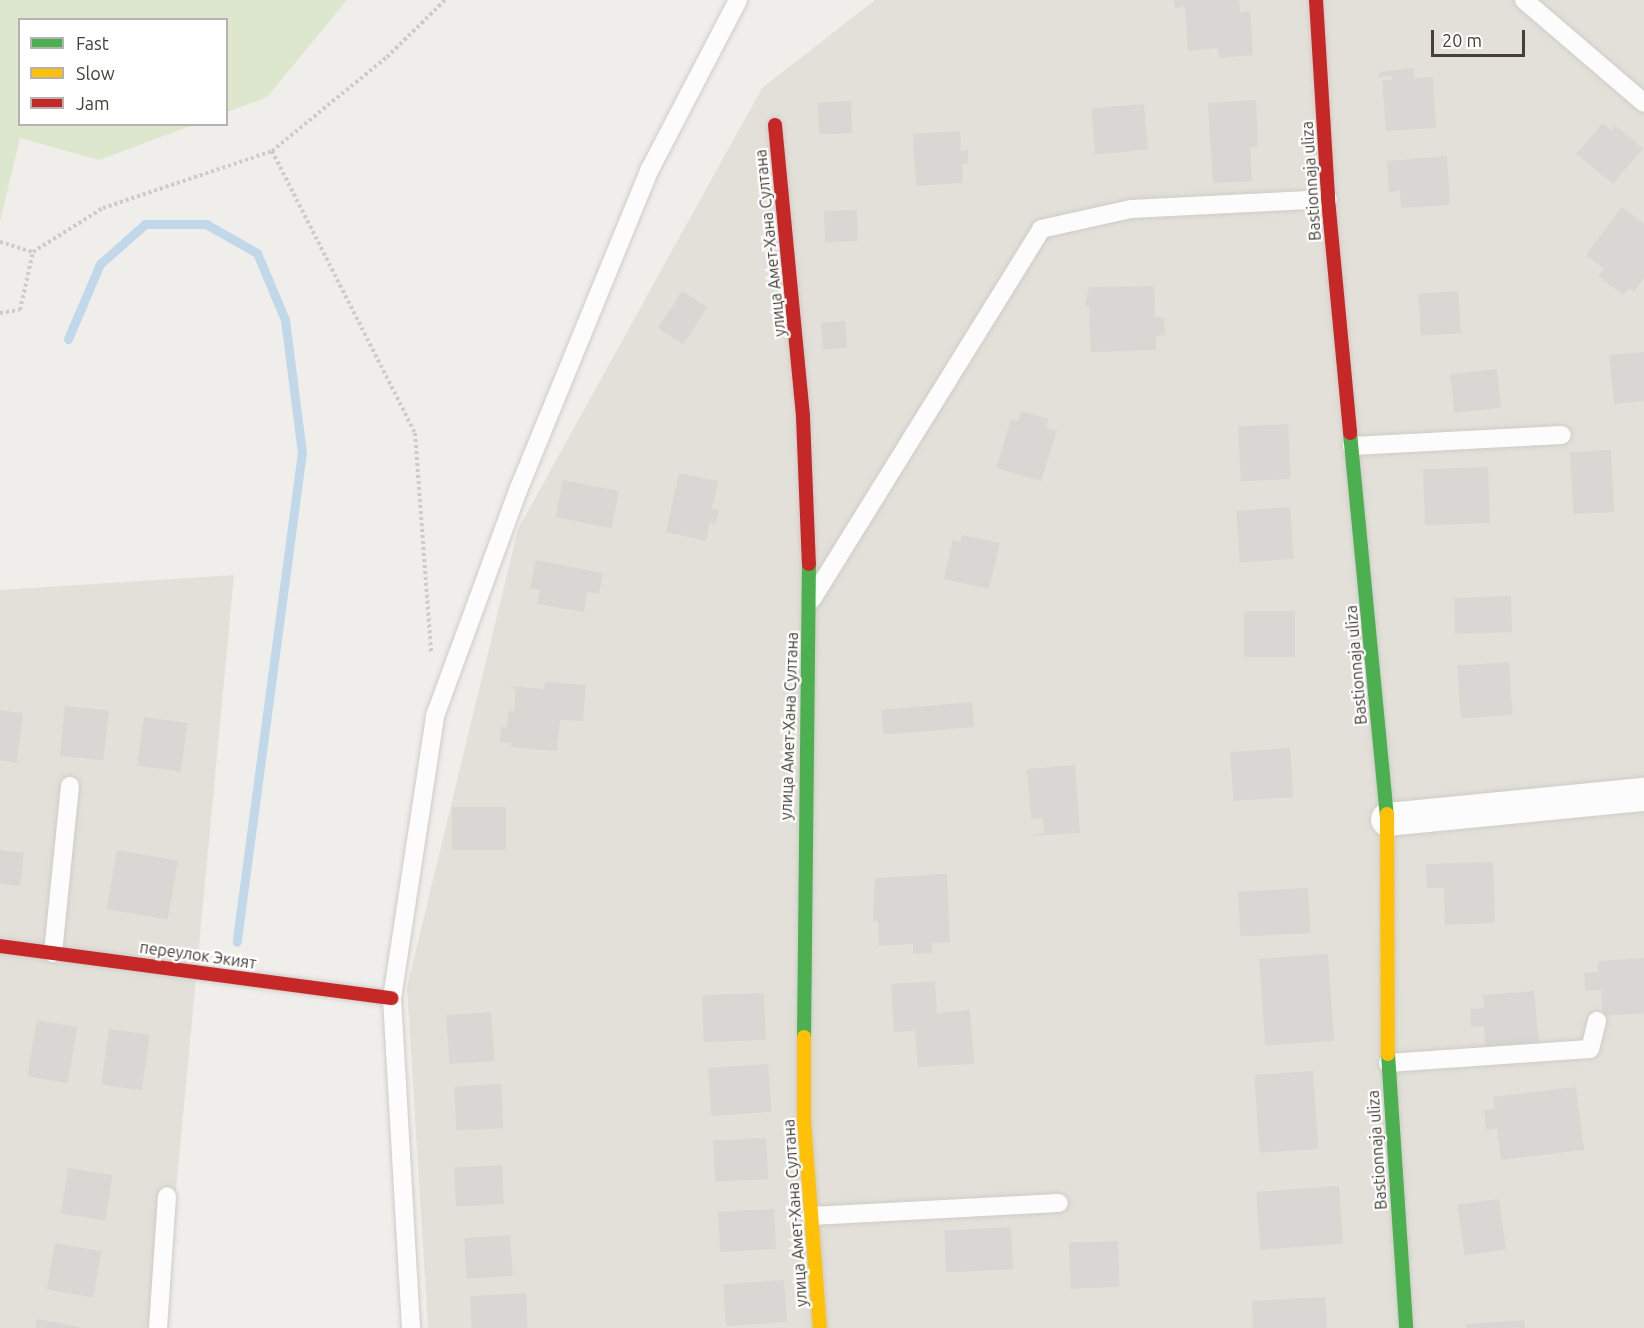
<!DOCTYPE html>
<meta charset="utf-8">
<style>
body{margin:0}
#map{position:relative;width:1644px;height:1328px;overflow:hidden;background:#f0eeea;font-family:Ubuntu,sans-serif}
div>[style]{position:absolute}
.residential>*{inset:0;background:#e3e0d9}
.green>*{inset:0;background:#dde7cd}
.stream>*{height:9px;margin:-4.5px;padding:0 4.5px;transform-origin:4.5px;border-radius:4.5px;background:#c0d8e9}
.building>*{inset:0;background:#d9d7d3;transform-origin:0 0}
.path>*{height:4px;margin-top:-2px;transform-origin:0;background:repeating-linear-gradient(90deg,#ceccc8 0 3px,transparent 0 6px)}
.roads{filter:drop-shadow(0 0 2px #ceccc8) drop-shadow(0 0 2px #ceccc8)}
.lane>*{height:18px;margin:-9px;padding:0 9px;transform-origin:9px;border-radius:9px;background:#fdfcfc}
.street>*{height:33px;margin:-16.5px;padding:0 16.5px;transform-origin:16.5px;border-radius:16.5px;background:#fdfcfc}
.fast>*{height:14px;margin:-7px;padding:0 7px;transform-origin:7px;border-radius:7px;background:#4caf50}
.slow>*{height:14px;margin:-7px;padding:0 7px;transform-origin:7px;border-radius:7px;background:#ffc107}
.jam>*{height:14px;margin:-7px;padding:0 7px;transform-origin:7px;border-radius:7px;background:#c62828}
span{translate:-50% -50%;white-space:nowrap;text-align:center;line-height:1.15;-webkit-text-stroke:4.5px #fff;paint-order:stroke}
.street-label{font-size:16px;color:#454038}
.legend{position:absolute;left:18px;top:18px;width:210px;height:108px;box-sizing:border-box;background:#fff;border:2px solid #b5b3af;margin:0;padding:8px 10px;list-style:none;font-size:18px;color:#454038}
.legend li{display:flex;align-items:center;gap:12px;height:30px}
.legend b{width:30px;border:2px solid #b5b3af}
.scale{position:absolute;left:1431px;top:30px;width:94px;height:27px;box-sizing:border-box;border:3px solid #454038;border-top:0;padding-left:8px;font-size:18px;line-height:21px;white-space:nowrap;color:#454038;-webkit-text-stroke:4px #fff;paint-order:stroke}
</style>
<div id="map">
<div class="residential">
<div style="clip-path:polygon(875px 0,1644px 0,1644px 1328px,428px 1328px,407px 987px,518px 529px,762px 88px)"></div>
<div style="clip-path:polygon(234px 575px,163px 1328px,0 1328px,0 590px)"></div>
</div>
<div class="green">
<div style="clip-path:polygon(0 0,347px 0,267px 97px,227px 112px,226px 20px,20px 20px,20px 124px,193px 125px,99px 160px,20px 138px,0 222px)"></div>
</div>
<div class="stream">
<div style="left:68px;top:339px;width:82px;rotate:-66.9deg"></div>
<div style="left:100px;top:264px;width:60px;rotate:-41.6deg"></div>
<div style="left:145px;top:224px;width:61px"></div>
<div style="left:206px;top:224px;width:59px;rotate:29.6deg"></div>
<div style="left:257px;top:253px;width:73px;rotate:67.3deg"></div>
<div style="left:285px;top:320px;width:133px;rotate:82.7deg"></div>
<div style="left:302px;top:452px;width:494px;rotate:97.6deg"></div>
</div>
<div class="building">
<div style="clip-path:polygon(1174px 0,1239px 0,1240px 12px,1250px 11px,1253px 55px,1219px 58px,1218px 48px,1188px 51px,1185px 7px,1175px 8px)"></div>
<div style="clip-path:polygon(1414px 68px,1414px 78px,1433px 77px,1436px 128px,1386px 131px,1382px 80px,1392px 80px,1392px 76px,1379px 77px,1379px 72px)"></div>
<div style="clip-path:polygon(1256px 100px,1258px 146px,1250px 147px,1252px 181px,1213px 183px,1208px 103px)"></div>
<div style="left:851px;top:101px;width:32px;height:33px;rotate:88deg"></div>
<div style="left:1144px;top:104px;width:46px;height:53px;rotate:85deg"></div>
<div style="clip-path:polygon(1603px 123px,1612px 131px,1616px 126px,1643px 148px,1613px 184px,1576px 154px)"></div>
<div style="clip-path:polygon(960px 131px,961px 151px,968px 150px,968px 163px,962px 164px,963px 183px,916px 186px,913px 134px)"></div>
<div style="clip-path:polygon(1447px 156px,1450px 205px,1401px 208px,1400px 191px,1389px 192px,1387px 161px)"></div>
<div style="clip-path:polygon(1622px 207px,1644px 224px,1644px 278px,1634px 292px,1629px 288px,1623px 295px,1598px 276px,1604px 269px,1586px 255px)"></div>
<div style="left:857px;top:210px;width:31px;height:33px;rotate:88deg"></div>
<div style="clip-path:polygon(1154px 286px,1155px 317px,1164px 317px,1165px 335px,1156px 336px,1156px 350px,1091px 352px,1089px 306px,1085px 306px,1089px 287px)"></div>
<div style="left:682px;top:291px;width:30px;height:44px;rotate:33deg"></div>
<div style="left:1458px;top:291px;width:42px;height:40px;rotate:86deg"></div>
<div style="left:845px;top:321px;width:27px;height:24px;rotate:86deg"></div>
<div style="clip-path:polygon(1644px 352px,1644px 401px,1614px 404px,1609px 355px)"></div>
<div style="left:1497px;top:369px;width:39px;height:47px;rotate:84deg"></div>
<div style="clip-path:polygon(1021px 411px,1049px 419px,1046px 428px,1057px 431px,1041px 481px,996px 468px,1011px 419px,1018px 421px)"></div>
<div style="left:1288px;top:424px;width:55px;height:50px;rotate:87deg"></div>
<div style="left:1611px;top:450px;width:62px;height:41px;rotate:87deg"></div>
<div style="left:1488px;top:467px;width:56px;height:65px;rotate:88deg"></div>
<div style="clip-path:polygon(679px 473px,718px 481px,712px 509px,719px 510px,716px 524px,710px 522px,706px 541px,666px 532px)"></div>
<div style="left:563px;top:480px;width:57px;height:38px;rotate:11deg"></div>
<div style="left:1290px;top:507px;width:52px;height:54px;rotate:86deg"></div>
<div style="clip-path:polygon(962px 535px,1000px 543px,989px 589px,944px 579px,953px 540px,960px 542px)"></div>
<div style="clip-path:polygon(536px 560px,603px 573px,599px 594px,587px 592px,584px 612px,537px 604px,540px 590px,530px 588px)"></div>
<div style="left:1511px;top:596px;width:36px;height:57px;rotate:88deg"></div>
<div style="left:1244px;top:611px;width:51px;height:46px"></div>
<div style="left:1509px;top:662px;width:53px;height:52px;rotate:86deg"></div>
<div style="clip-path:polygon(545px 682px,586px 685px,583px 721px,560px 720px,557px 751px,511px 747px,512px 743px,500px 742px,501px 727px,507px 727px,508px 711px,514px 712px,516px 690px,510px 686px,544px 689px)"></div>
<div style="left:972px;top:702px;width:25px;height:91px;rotate:85deg"></div>
<div style="left:65px;top:706px;width:44px;height:50px;rotate:6deg"></div>
<div style="clip-path:polygon(0 710px,23px 713px,17px 763px,0 760px)"></div>
<div style="left:144px;top:717px;width:44px;height:49px;rotate:8deg"></div>
<div style="left:1290px;top:748px;width:49px;height:60px;rotate:86deg"></div>
<div style="clip-path:polygon(1075px 765px,1080px 833px,1032px 836px,1044px 833px,1043px 818px,1031px 819px,1027px 769px)"></div>
<div style="left:452px;top:807px;width:54px;height:43px"></div>
<div style="clip-path:polygon(0 850px,24px 853px,20px 886px,0 884px)"></div>
<div style="left:117px;top:850px;width:62px;height:60px;rotate:10deg"></div>
<div style="clip-path:polygon(1493px 862px,1495px 923px,1445px 925px,1444px 888px,1427px 888px,1426px 864px)"></div>
<div style="clip-path:polygon(947px 874px,950px 942px,932px 943px,932px 953px,913px 954px,913px 944px,879px 946px,878px 921px,873px 922px,875px 878px)"></div>
<div style="left:1308px;top:888px;width:45px;height:70px;rotate:87deg"></div>
<div style="left:1328px;top:954px;width:87px;height:69px;rotate:86deg"></div>
<div style="clip-path:polygon(1644px 958px,1644px 1013px,1603px 1016px,1601px 990px,1585px 991px,1584px 973px,1598px 972px,1598px 961px)"></div>
<div style="clip-path:polygon(935px 981px,937px 1013px,970px 1010px,974px 1064px,918px 1067px,915px 1031px,894px 1032px,891px 984px)"></div>
<div style="clip-path:polygon(1534px 991px,1539px 1045px,1486px 1050px,1484px 1026px,1471px 1027px,1470px 1009px,1484px 1008px,1483px 995px)"></div>
<div style="left:764px;top:993px;width:47px;height:62px;rotate:88deg"></div>
<div style="left:491px;top:1012px;width:49px;height:45px;rotate:86deg"></div>
<div style="left:37px;top:1020px;width:41px;height:57px;rotate:10deg"></div>
<div style="left:109px;top:1029px;width:41px;height:56px;rotate:8deg"></div>
<div style="left:768px;top:1064px;width:48px;height:60px;rotate:86deg"></div>
<div style="left:1313px;top:1071px;width:78px;height:59px;rotate:86deg"></div>
<div style="left:501px;top:1084px;width:44px;height:47px;rotate:87deg"></div>
<div style="clip-path:polygon(1576px 1087px,1584px 1150px,1501px 1160px,1497px 1128px,1486px 1130px,1484px 1110px,1495px 1109px,1493px 1097px)"></div>
<div style="left:766px;top:1138px;width:41px;height:53px;rotate:87deg"></div>
<div style="left:502px;top:1165px;width:39px;height:48px;rotate:87deg"></div>
<div style="left:68px;top:1168px;width:45px;height:46px;rotate:9deg"></div>
<div style="left:1339px;top:1186px;width:58px;height:83px;rotate:86deg"></div>
<div style="left:1499px;top:1199px;width:51px;height:42px;rotate:82deg"></div>
<div style="left:774px;top:1209px;width:40px;height:56px;rotate:87deg"></div>
<div style="left:1011px;top:1227px;width:42px;height:67px;rotate:87deg"></div>
<div style="left:510px;top:1235px;width:41px;height:46px;rotate:86deg"></div>
<div style="left:1118px;top:1241px;width:46px;height:49px;rotate:88deg"></div>
<div style="left:55px;top:1243px;width:47px;height:47px;rotate:10deg"></div>
<div style="left:784px;top:1280px;width:42px;height:61px;rotate:86deg"></div>
<div style="left:526px;top:1293px;width:35px;height:56px;rotate:87deg"></div>
<div style="clip-path:polygon(1325px 1297px,1327px 1328px,1253px 1328px,1252px 1301px)"></div>
<div style="clip-path:polygon(37px 1319px,80px 1327px,80px 1328px,35px 1328px)"></div>
<div style="clip-path:polygon(1524px 1320px,1525px 1328px,1466px 1328px,1466px 1324px)"></div>
</div>
<div class="path">
<div style="left:272px;top:151px;width:316px;rotate:63.1deg"></div>
<div style="left:415px;top:433px;width:220px;rotate:85.8deg"></div>
<div style="left:0;top:242px;width:34px;rotate:17deg"></div>
<div style="left:0;top:313px;width:20px;rotate:-9deg"></div>
<div style="left:20px;top:310px;width:59px;rotate:-77.4deg"></div>
<div style="left:33px;top:252px;width:83px;rotate:-32.2deg"></div>
<div style="left:103px;top:208px;width:178px;rotate:-18.6deg"></div>
<div style="left:272px;top:151px;width:149px;rotate:-39.3deg"></div>
<div style="left:387px;top:57px;width:81px;rotate:-44.5deg"></div>
</div>
<div class="roads">
<div class="lane">
<div style="left:1524px;top:0;width:158px;rotate:40.6deg"></div>
<div style="left:1352px;top:446px;width:210px;rotate:-3deg"></div>
<div style="left:812px;top:599px;width:435px;rotate:-58.2deg"></div>
<div style="left:1041px;top:229px;width:92px;rotate:-12.5deg"></div>
<div style="left:1131px;top:209px;width:197px;rotate:-2.9deg"></div>
<div style="left:53px;top:953px;width:168px;rotate:-84.2deg"></div>
<div style="left:1388px;top:1063px;width:202px;rotate:-4deg"></div>
<div style="left:1590px;top:1049px;width:29px;rotate:-76deg"></div>
<div style="left:811px;top:1216px;width:248px;rotate:-3deg"></div>
<div style="left:158px;top:1328px;width:132px;rotate:-86.1deg"></div>
<div style="left:411px;top:1328px;width:331px;rotate:-93.3deg"></div>
<div style="left:392px;top:998px;width:285px;rotate:-81.3deg"></div>
<div style="left:435px;top:716px;width:243px;rotate:-69.8deg"></div>
<div style="left:519px;top:488px;width:343px;rotate:-67.7deg"></div>
<div style="left:649px;top:171px;width:193px;rotate:-62.5deg"></div>
</div>
<div class="street">
<div style="left:1387px;top:819px;width:258px;rotate:-5.6deg"></div>
</div>
<div class="fast">
<div style="left:1350px;top:433px;width:383px;rotate:84.5deg"></div>
<div style="left:804px;top:1037px;width:473px;rotate:-89.4deg"></div>
<div style="left:1388px;top:1054px;width:275px;rotate:86.2deg"></div>
</div>
<div class="slow">
<div style="left:1387px;top:814px;width:240px;rotate:89.8deg"></div>
<div style="left:804px;top:1037px;width:85px;rotate:90deg"></div>
<div style="left:804px;top:1122px;width:207px;rotate:85.6deg"></div>
</div>
<div class="jam">
<div style="left:1316px;top:0;width:199px;rotate:86.5deg"></div>
<div style="left:1328px;top:199px;width:235px;rotate:84.6deg"></div>
<div style="left:775px;top:125px;width:293px;rotate:84.5deg"></div>
<div style="left:803px;top:417px;width:147px;rotate:87.7deg"></div>
<div style="left:0;top:946px;width:395px;rotate:7.6deg"></div>
</div>
</div>
<div class="street-label">
<span style="left:1311px;top:181px;rotate:-94deg">Bastionnaja uliza</span>
<span style="left:770px;top:243px;rotate:-96deg">улица Амет-Хана Султана</span>
<span style="left:1356px;top:665px;rotate:-95deg">Bastionnaja uliza</span>
<span style="left:789px;top:726px;rotate:-88deg">улица Амет-Хана Султана</span>
<span style="left:198px;top:955px;rotate:8deg">переулок Экият</span>
<span style="left:1377px;top:1150px;rotate:-94deg">Bastionnaja uliza</span>
<span style="left:795px;top:1213px;rotate:-94deg">улица Амет-Хана Султана</span>
</div>
<ul class="legend">
<li><b style="height:8px;background:#4caf50"></b>Fast</li>
<li><b style="height:8px;background:#ffc107"></b>Slow</li>
<li><b style="height:8px;background:#c62828"></b>Jam</li>
</ul>
<div class="scale">20 m</div>
</div>
